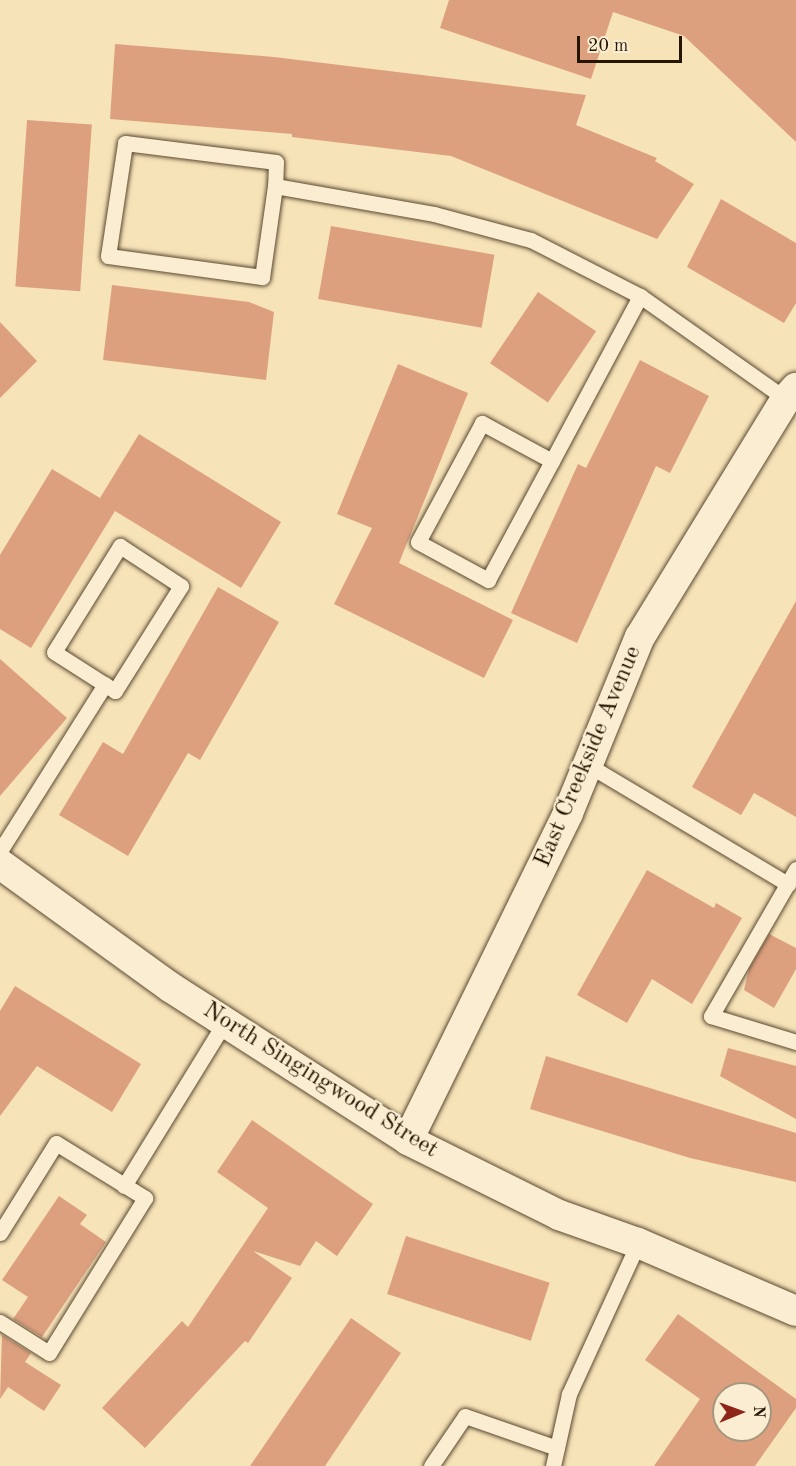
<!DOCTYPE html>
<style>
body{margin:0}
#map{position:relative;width:796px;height:1466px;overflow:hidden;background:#f7e3b8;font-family:"Old Standard TT",serif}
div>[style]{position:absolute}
.building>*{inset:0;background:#dda07f;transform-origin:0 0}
.roads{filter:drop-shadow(0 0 2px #5a4931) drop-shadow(0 0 2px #5a4931)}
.service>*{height:15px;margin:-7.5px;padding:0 7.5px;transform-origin:7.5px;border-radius:7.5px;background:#faedd1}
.minor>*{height:30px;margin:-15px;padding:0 15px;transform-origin:15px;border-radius:15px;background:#faedd1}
span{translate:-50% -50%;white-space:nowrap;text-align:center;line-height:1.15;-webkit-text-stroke:4.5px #faedd1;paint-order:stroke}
.street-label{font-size:24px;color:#251604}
.north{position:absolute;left:712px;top:1382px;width:60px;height:60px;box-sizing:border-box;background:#faedd1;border:2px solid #a5977f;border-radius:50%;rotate:89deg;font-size:16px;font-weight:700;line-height:24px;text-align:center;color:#251604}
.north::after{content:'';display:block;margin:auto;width:21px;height:27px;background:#8f2418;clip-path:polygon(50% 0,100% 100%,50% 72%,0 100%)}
.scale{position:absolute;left:577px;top:36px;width:105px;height:27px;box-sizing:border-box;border:3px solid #251604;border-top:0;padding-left:8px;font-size:18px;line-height:21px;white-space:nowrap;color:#251604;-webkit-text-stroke:4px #faedd1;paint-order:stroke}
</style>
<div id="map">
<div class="building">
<div style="clip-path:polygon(449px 0,796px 0,796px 142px,684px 36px,613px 12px,591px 79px,440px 28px)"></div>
<div style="clip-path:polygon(115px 44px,274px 57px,586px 95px,576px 125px,657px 158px,655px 161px,694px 184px,657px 239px,451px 156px,292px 137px,292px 134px,110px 119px)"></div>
<div style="left:27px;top:120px;width:65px;height:167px;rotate:4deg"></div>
<div style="clip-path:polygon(721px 199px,796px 243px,796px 303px,784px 323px,687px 267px)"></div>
<div style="left:331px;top:226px;width:166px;height:74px;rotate:10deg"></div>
<div style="clip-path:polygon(112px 285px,249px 302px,274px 312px,266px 380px,103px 360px)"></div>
<div style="left:538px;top:292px;width:70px;height:86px;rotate:34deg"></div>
<div style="clip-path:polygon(0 322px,37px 361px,0 398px)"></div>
<div style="clip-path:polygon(640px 360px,709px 396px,670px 473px,656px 466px,577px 643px,511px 613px,578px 464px,586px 468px)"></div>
<div style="clip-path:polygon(398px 364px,468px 393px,399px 563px,513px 620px,484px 678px,334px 604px,372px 528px,337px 514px)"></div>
<div style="clip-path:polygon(139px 434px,281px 522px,241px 588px,115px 511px,31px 648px,0 629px,0 555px,52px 469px,100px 498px)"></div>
<div style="clip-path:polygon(218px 587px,279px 622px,200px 760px,188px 753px,128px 856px,59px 815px,103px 742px,123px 754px)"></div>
<div style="clip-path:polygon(796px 601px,796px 817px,754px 793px,741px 815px,692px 787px)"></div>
<div style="clip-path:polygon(0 659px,67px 718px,0 796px)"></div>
<div style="clip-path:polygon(647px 870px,714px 908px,716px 903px,742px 918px,692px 1004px,652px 979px,627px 1023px,577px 995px)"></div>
<div style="clip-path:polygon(769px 934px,796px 948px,796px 969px,774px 1008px,744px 990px,749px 969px)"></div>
<div style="clip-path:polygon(15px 986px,141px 1064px,112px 1112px,37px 1066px,0 1116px,0 1011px)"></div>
<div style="clip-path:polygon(728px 1048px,796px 1066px,796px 1119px,720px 1076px)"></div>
<div style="clip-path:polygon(546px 1056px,796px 1133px,796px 1182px,690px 1158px,530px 1109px)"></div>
<div style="clip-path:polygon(252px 1120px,373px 1204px,337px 1256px,316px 1241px,300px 1266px,253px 1251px,292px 1278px,248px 1343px,245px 1341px,145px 1448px,102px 1408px,182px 1321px,188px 1327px,268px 1208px,217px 1172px)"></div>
<div style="clip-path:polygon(59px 1196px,87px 1215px,80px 1224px,106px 1242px,42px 1337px,13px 1319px,28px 1297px,2px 1280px)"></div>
<div style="left:406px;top:1236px;width:151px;height:61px;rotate:18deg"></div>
<div style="clip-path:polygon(evenodd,678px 1314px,796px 1399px,796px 1408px,755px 1466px,654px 1466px,700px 1399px,645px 1360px,678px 1314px,724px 1394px,760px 1394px,760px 1430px,724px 1430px,724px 1394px)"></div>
<div style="clip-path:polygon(351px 1318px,401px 1353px,325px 1466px,250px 1466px)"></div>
<div style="clip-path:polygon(2px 1335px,31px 1353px,25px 1362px,61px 1385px,44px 1411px,8px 1387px,0 1399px)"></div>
</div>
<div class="roads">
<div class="service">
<div style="left:275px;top:186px;width:92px;rotate:98.1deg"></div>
<div style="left:262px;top:277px;width:155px;rotate:-172.2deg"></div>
<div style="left:108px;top:256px;width:114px;rotate:-81.4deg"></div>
<div style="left:125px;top:143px;width:152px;rotate:7.2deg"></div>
<div style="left:276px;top:162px;width:24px;rotate:92deg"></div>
<div style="left:275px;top:186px;width:161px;rotate:10deg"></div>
<div style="left:434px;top:214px;width:100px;rotate:15deg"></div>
<div style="left:531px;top:240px;width:123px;rotate:27.2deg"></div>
<div style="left:640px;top:296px;width:179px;rotate:35.2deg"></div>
<div style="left:552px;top:461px;width:80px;rotate:-151.5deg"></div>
<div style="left:482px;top:423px;width:135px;rotate:118.3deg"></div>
<div style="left:418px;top:542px;width:80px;rotate:28.5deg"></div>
<div style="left:488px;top:580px;width:135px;rotate:-61.7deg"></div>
<div style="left:552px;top:461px;width:187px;rotate:-61.9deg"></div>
<div style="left:120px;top:546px;width:73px;rotate:33.3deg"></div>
<div style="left:181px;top:586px;width:124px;rotate:122.2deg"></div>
<div style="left:115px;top:691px;width:72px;rotate:-147.4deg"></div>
<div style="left:54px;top:652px;width:125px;rotate:-58.1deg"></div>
<div style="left:588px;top:765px;width:233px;rotate:30.8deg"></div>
<div style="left:0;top:851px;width:197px;rotate:-57.8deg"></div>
<div style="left:796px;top:869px;width:170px;rotate:120deg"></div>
<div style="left:711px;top:1016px;width:89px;rotate:17deg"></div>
<div style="left:124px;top:1186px;width:193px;rotate:-58.4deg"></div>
<div style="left:0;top:1233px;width:106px;rotate:-58.1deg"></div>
<div style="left:56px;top:1143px;width:105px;rotate:31.7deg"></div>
<div style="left:145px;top:1198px;width:182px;rotate:121.8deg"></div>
<div style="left:49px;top:1353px;width:58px;rotate:-147.7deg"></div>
<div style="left:431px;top:1466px;width:60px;rotate:-55.8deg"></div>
<div style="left:465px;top:1416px;width:97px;rotate:19.2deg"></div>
<div style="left:553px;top:1466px;width:74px;rotate:-77.5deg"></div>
<div style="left:569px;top:1394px;width:166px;rotate:-65.4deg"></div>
</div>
<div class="minor">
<div style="left:0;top:864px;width:210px;rotate:35.9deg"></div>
<div style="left:170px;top:987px;width:283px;rotate:32.7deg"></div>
<div style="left:408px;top:1140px;width:169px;rotate:26.4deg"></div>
<div style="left:559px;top:1215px;width:84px;rotate:19.5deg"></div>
<div style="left:638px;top:1243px;width:172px;rotate:23.3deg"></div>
<div style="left:408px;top:1140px;width:364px;rotate:-63.9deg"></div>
<div style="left:568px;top:813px;width:190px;rotate:-67.8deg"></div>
<div style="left:640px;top:637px;width:279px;rotate:-58.5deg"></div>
<div style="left:786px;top:399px;width:15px;rotate:-48deg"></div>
</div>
</div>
<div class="street-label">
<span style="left:589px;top:757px;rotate:-67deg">East Creekside Avenue</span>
<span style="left:320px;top:1081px;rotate:32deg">North Singingwood Street</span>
</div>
<div class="north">N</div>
<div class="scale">20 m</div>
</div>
